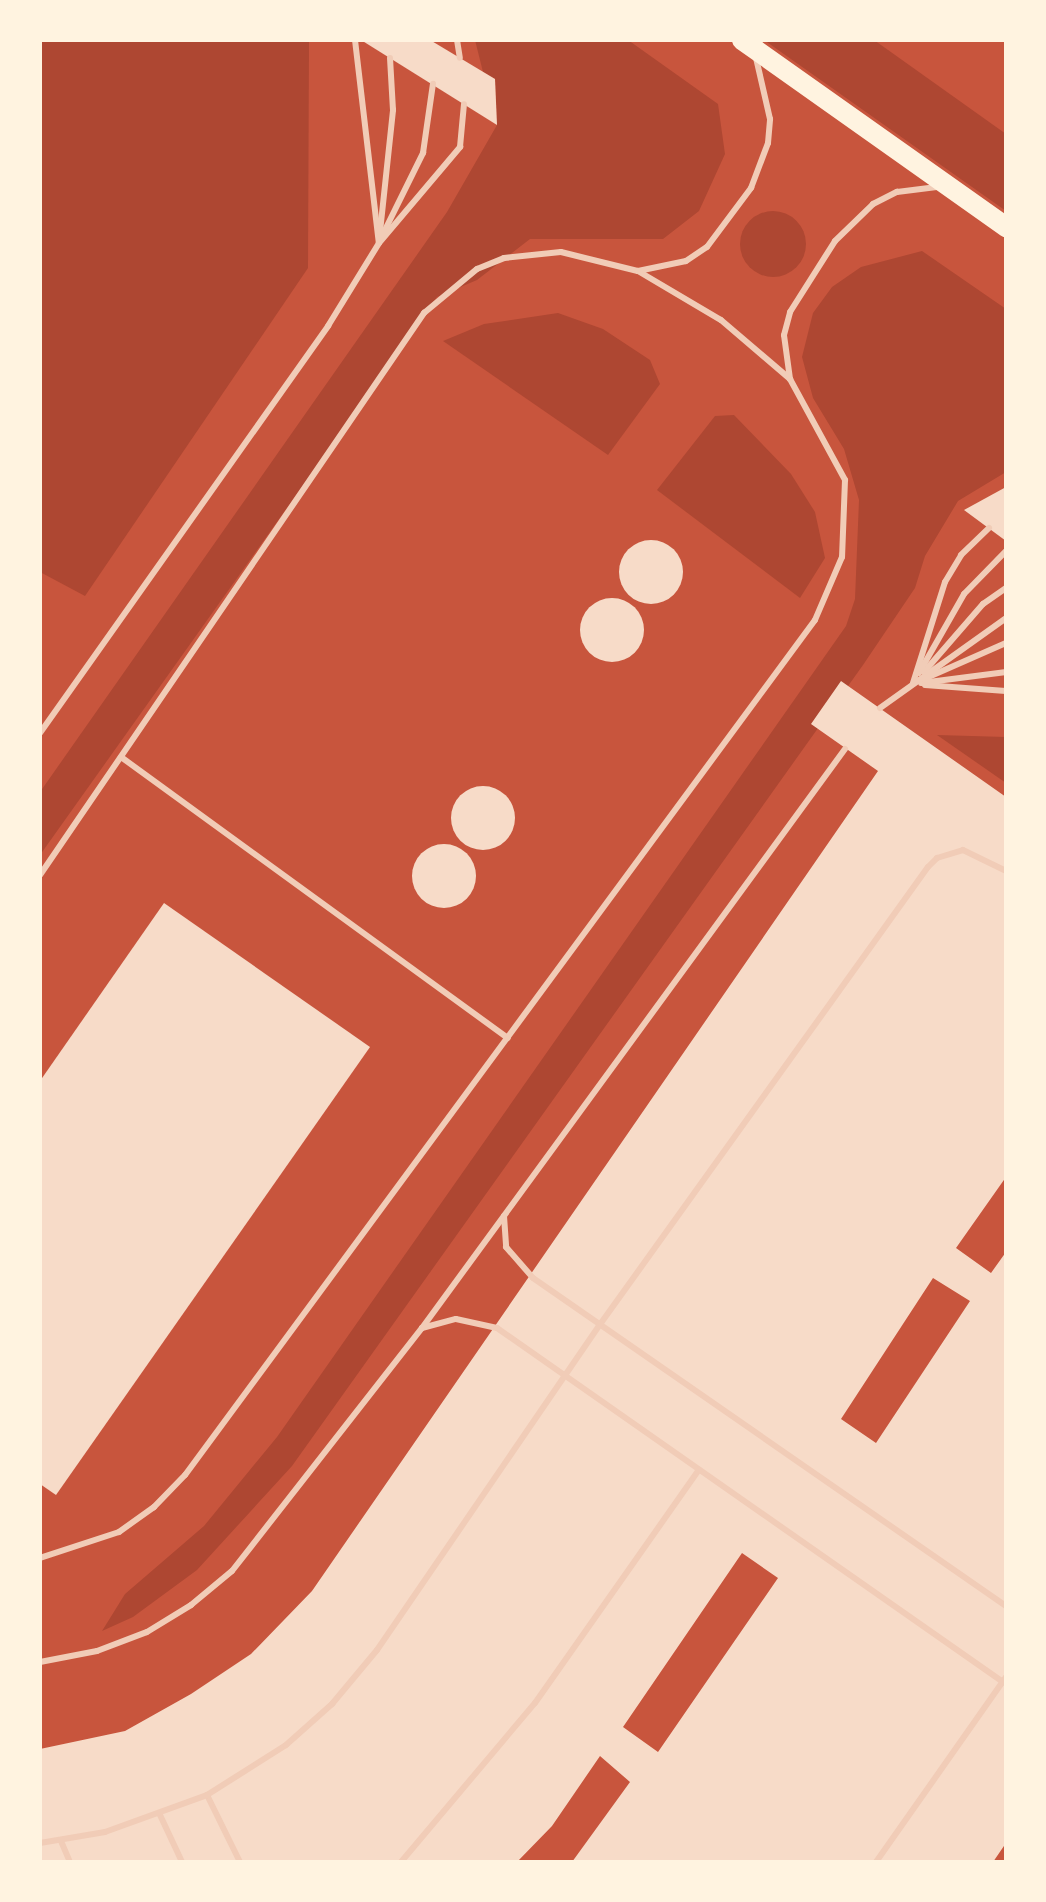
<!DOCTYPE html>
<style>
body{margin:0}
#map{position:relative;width:1046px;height:1902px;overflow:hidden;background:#c8553d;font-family:"Fira Sans",sans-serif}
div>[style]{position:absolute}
.green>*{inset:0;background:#ae4732}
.round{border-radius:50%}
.building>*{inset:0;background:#f7dbc8}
.service>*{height:6px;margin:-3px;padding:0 3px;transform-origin:3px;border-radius:3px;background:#f1ccb7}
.primary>*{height:20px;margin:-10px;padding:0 10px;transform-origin:10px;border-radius:10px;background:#fff3e0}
span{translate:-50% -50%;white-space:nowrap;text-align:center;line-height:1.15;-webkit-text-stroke:8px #fff3e0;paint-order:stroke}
.frame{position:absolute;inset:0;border:42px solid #fff3e0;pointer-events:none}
</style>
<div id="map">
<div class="green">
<div style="clip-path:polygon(40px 40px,309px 40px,308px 268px,85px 596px,40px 572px)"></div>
<div style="clip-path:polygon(475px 40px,628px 40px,718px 104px,725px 154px,699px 211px,663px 239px,530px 239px,477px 280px,437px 297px,40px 855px,40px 792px,447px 212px,497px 125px,495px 79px,483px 72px)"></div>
<div style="clip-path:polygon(764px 40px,874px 40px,1006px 134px,1006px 211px)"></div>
<div class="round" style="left:740px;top:211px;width:66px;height:66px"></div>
<div style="clip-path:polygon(922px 251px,1006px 309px,1006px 472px,958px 501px,925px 556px,915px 588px,863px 665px,292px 1466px,197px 1570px,133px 1617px,102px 1631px,125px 1594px,204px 1526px,277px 1437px,846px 626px,855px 599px,859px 500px,844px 449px,813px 398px,802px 357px,813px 313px,832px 287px,861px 267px)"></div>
<div style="clip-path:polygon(558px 313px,603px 329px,650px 360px,660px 384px,608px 455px,443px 341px,484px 324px)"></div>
<div style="clip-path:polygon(734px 415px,791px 474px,815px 512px,825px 558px,800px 598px,657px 490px,715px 416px)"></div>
<div style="clip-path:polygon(937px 735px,1006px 737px,1006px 783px)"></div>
</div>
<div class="building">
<div style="clip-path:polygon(361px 40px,430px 40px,495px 79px,497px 125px)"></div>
<div style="clip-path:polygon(1006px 487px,1006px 541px,964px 510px)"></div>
<div class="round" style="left:619px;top:540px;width:64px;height:64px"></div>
<div class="round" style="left:580px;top:598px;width:64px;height:64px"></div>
<div style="clip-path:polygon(evenodd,841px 681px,1006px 797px,1006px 1177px,956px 1248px,991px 1273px,1006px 1252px,1006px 1843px,993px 1862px,572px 1862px,630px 1782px,600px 1756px,552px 1826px,517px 1862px,40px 1862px,40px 1749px,125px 1731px,191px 1694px,251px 1654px,312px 1591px,878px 771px,811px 724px,841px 681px,933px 1278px,970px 1301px,876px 1443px,841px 1419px,933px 1278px,841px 681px,742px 1553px,778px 1578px,658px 1752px,623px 1727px,742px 1553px)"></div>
<div class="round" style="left:451px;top:786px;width:64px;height:64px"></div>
<div class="round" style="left:412px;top:844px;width:64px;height:64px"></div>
<div style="clip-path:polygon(164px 903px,370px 1047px,56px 1495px,40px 1484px,40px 1081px)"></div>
</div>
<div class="service">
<div style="left:355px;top:40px;width:204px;rotate:83.3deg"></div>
<div style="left:457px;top:40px;width:18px;rotate:81deg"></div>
<div style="left:380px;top:232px;width:123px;rotate:-83.9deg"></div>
<div style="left:393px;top:110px;width:52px;rotate:-93.3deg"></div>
<div style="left:382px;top:236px;width:93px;rotate:-63.7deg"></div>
<div style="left:423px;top:153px;width:70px;rotate:-81.8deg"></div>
<div style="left:638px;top:271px;width:49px;rotate:-11.8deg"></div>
<div style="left:686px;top:261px;width:25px;rotate:-34deg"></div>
<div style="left:707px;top:247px;width:74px;rotate:-53.3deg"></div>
<div style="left:751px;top:188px;width:48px;rotate:-69.3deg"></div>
<div style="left:768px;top:143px;width:24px;rotate:-85deg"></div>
<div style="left:770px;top:119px;width:63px;rotate:-102.9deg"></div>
<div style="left:790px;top:379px;width:44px;rotate:-97.8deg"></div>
<div style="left:784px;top:335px;width:24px;rotate:-75deg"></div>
<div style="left:790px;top:312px;width:84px;rotate:-57.6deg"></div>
<div style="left:835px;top:241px;width:53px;rotate:-44.2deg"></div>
<div style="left:873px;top:204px;width:27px;rotate:-27deg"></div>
<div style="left:897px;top:192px;width:40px;rotate:-7.1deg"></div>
<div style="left:924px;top:672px;width:90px;rotate:-49.1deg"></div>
<div style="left:983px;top:604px;width:28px;rotate:-35deg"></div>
<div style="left:919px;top:673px;width:91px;rotate:-60.3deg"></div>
<div style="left:964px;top:594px;width:60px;rotate:-45.7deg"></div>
<div style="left:924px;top:679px;width:90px;rotate:-23.7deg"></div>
<div style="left:913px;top:683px;width:106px;rotate:-72.4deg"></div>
<div style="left:945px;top:582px;width:31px;rotate:-59deg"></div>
<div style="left:961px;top:555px;width:39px;rotate:-44deg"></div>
<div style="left:921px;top:683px;width:86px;rotate:-7.4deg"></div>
<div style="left:925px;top:685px;width:81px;rotate:4.2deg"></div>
<div style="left:880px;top:708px;width:155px;rotate:-35.5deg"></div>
<div style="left:40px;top:733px;width:499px;rotate:-54.7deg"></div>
<div style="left:328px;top:326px;width:97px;rotate:-58.4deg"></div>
<div style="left:379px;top:243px;width:126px;rotate:-49.8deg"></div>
<div style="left:460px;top:147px;width:43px;rotate:-84.7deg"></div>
<div style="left:121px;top:757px;width:478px;rotate:36deg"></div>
<div style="left:40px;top:875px;width:681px;rotate:-55.66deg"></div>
<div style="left:424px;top:313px;width:69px;rotate:-39.7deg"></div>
<div style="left:477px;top:269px;width:29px;rotate:-22deg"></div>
<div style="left:504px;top:258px;width:57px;rotate:-6deg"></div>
<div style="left:561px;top:252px;width:79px;rotate:13.9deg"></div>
<div style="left:638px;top:271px;width:96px;rotate:30.6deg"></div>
<div style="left:721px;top:320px;width:91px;rotate:40.5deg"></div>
<div style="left:790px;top:379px;width:115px;rotate:61.4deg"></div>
<div style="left:845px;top:480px;width:77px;rotate:92.2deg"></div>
<div style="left:842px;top:557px;width:69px;rotate:113.2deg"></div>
<div style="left:815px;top:620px;width:1062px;rotate:126.38deg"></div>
<div style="left:185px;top:1475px;width:45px;rotate:134.1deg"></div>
<div style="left:154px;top:1507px;width:43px;rotate:144.5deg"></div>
<div style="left:119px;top:1532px;width:83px;rotate:161.8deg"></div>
<div style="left:504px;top:1216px;width:31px;rotate:86deg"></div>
<div style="left:506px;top:1247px;width:41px;rotate:48.9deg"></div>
<div style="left:533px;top:1278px;width:576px;rotate:34.74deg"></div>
<div style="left:422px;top:1328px;width:35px;rotate:-15deg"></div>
<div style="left:456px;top:1319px;width:42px;rotate:12.4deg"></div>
<div style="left:497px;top:1328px;width:618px;rotate:34.98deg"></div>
<div style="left:40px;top:1662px;width:58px;rotate:-10.9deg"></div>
<div style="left:97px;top:1651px;width:53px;rotate:-20.8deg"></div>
<div style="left:147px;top:1632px;width:52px;rotate:-31.5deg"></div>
<div style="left:191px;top:1605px;width:53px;rotate:-39.7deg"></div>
<div style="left:232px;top:1571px;width:308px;rotate:-52deg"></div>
<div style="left:422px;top:1328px;width:717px;rotate:-53.85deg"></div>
<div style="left:207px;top:1795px;width:75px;rotate:63.8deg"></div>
<div style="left:160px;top:1815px;width:52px;rotate:64.9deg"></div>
<div style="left:61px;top:1841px;width:23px;rotate:67deg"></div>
<div style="left:40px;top:1843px;width:66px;rotate:-9.6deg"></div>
<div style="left:105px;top:1832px;width:109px;rotate:-19.9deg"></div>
<div style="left:207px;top:1795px;width:93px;rotate:-32.3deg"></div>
<div style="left:286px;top:1745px;width:62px;rotate:-41.7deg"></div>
<div style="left:332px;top:1704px;width:70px;rotate:-50.2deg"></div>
<div style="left:377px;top:1650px;width:396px;rotate:-55.6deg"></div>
<div style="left:601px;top:1323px;width:561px;rotate:-54.36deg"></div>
<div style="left:928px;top:867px;width:13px;rotate:-45deg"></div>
<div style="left:937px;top:858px;width:27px;rotate:-17deg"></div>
<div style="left:963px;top:850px;width:48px;rotate:26deg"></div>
<div style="left:401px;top:1862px;width:208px;rotate:-49.9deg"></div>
<div style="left:535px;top:1703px;width:285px;rotate:-54.9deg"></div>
<div style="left:876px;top:1862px;width:226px;rotate:-54.9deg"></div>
</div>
<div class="primary">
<div style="left:742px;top:40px;width:324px;rotate:35.3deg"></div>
</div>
<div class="frame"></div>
</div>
